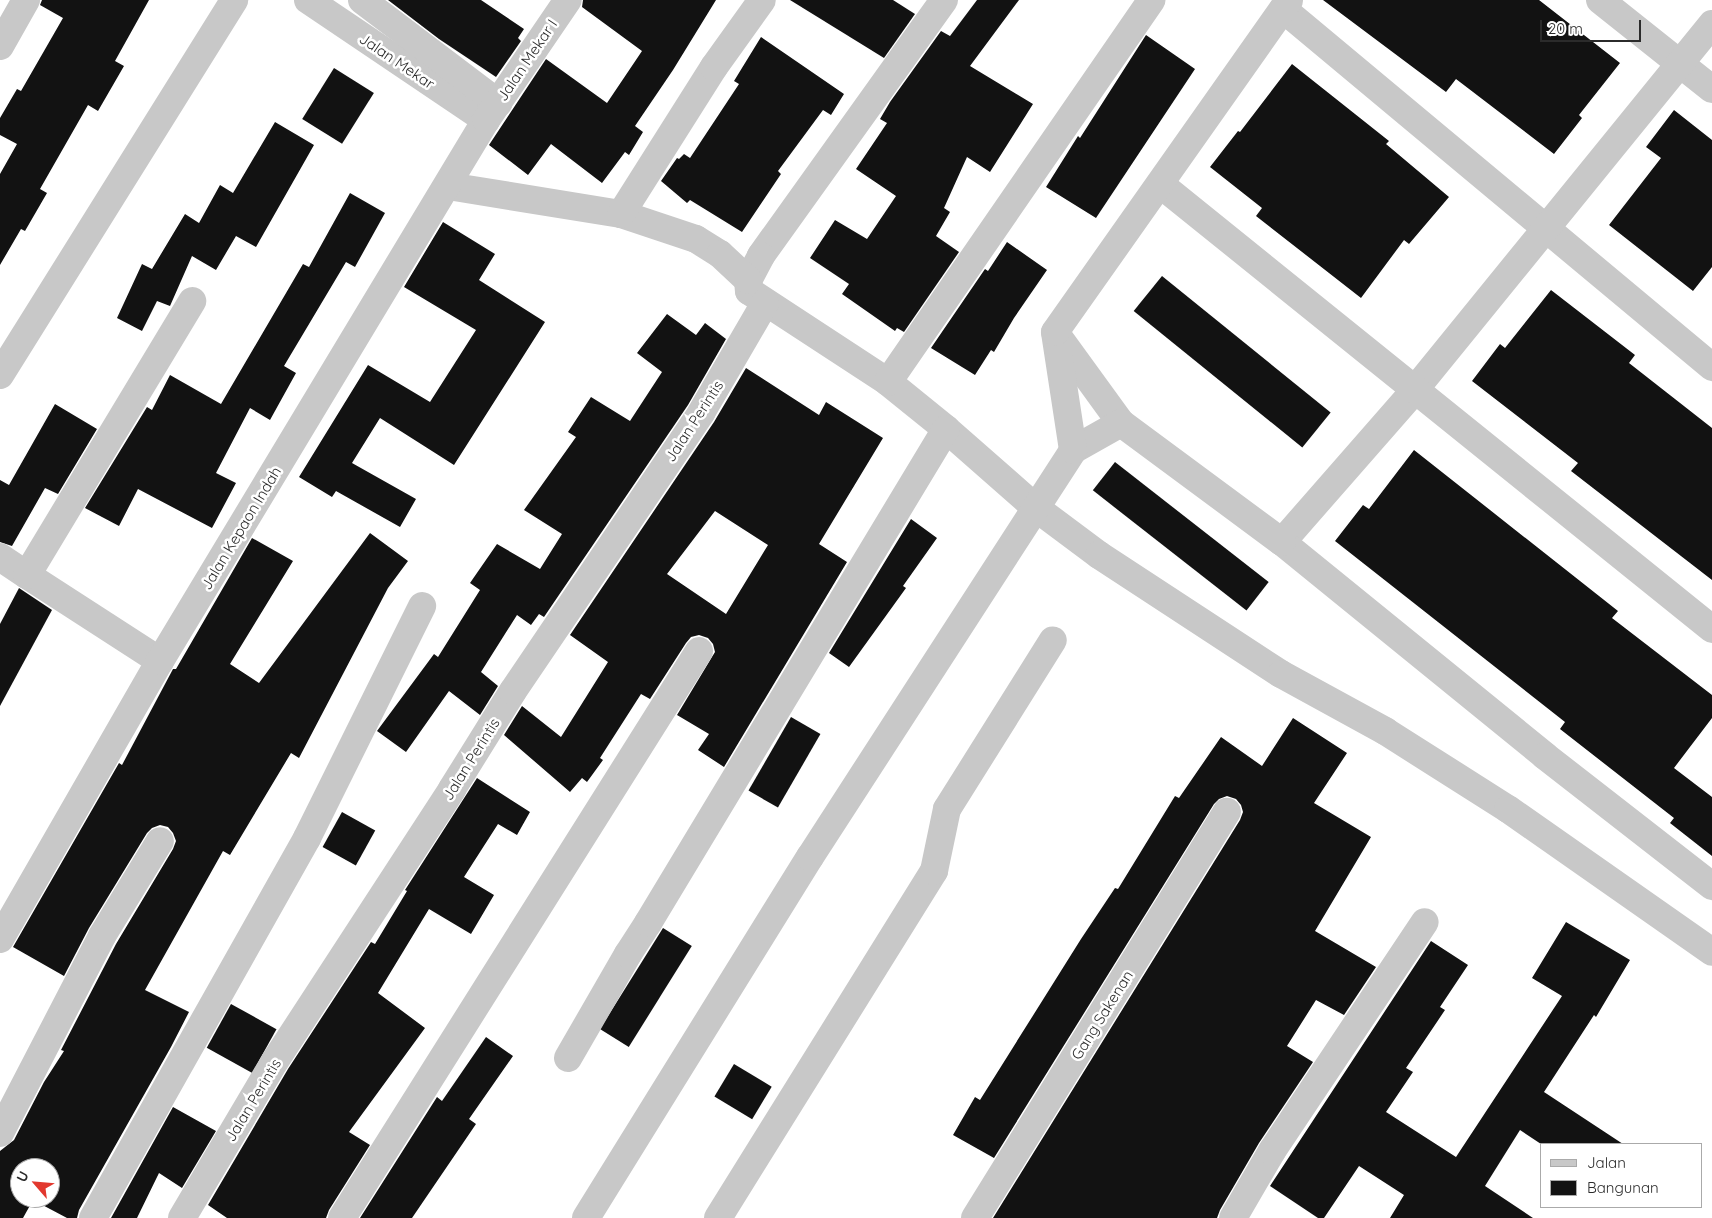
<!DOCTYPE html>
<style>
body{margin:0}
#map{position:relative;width:1712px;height:1218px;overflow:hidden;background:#fff;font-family:Quicksand,sans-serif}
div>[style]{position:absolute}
.building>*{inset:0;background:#121212;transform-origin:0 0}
.street>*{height:28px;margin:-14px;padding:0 14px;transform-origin:14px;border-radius:14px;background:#c8c8c8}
span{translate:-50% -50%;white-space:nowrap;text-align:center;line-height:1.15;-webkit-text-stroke:5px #fff;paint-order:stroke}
.street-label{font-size:15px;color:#2b2b2b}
.legend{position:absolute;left:1540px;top:1143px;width:162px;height:65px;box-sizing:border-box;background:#fff;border:1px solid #aaa;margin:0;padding:6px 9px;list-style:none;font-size:15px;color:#2b2b2b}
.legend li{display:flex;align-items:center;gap:10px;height:25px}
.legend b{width:25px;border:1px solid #aaa}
.north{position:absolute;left:10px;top:1158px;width:50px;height:50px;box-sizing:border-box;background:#fff;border:1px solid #aaa;border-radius:50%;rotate:297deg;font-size:14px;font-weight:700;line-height:20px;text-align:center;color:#2b2b2b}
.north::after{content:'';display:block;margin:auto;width:18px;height:22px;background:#e2382e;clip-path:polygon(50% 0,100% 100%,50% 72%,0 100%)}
.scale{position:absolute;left:1540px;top:20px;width:101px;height:22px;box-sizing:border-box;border:2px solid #2b2b2b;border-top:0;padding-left:6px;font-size:15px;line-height:18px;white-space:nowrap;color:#2b2b2b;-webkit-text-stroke:4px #fff;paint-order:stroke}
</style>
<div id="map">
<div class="building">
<div style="clip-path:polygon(42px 0,149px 0,115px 61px,124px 66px,98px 111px,88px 105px,40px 189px,47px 193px,25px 231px,21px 229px,0 265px,0 174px,17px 144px,0 135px,0 118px,17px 89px,21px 91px,63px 18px,40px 5px)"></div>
<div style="clip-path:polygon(388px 0,481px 0,524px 29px,518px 38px,521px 41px,496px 77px,439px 39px)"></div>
<div style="clip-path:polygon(583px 0,716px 0,673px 70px,635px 126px,643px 132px,629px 155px,625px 152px,602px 183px,551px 144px,528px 175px,489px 145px,546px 59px,607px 103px,642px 51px,582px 7px)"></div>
<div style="clip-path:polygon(790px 0,893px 0,915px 14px,884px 58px)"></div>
<div style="clip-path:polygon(977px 0,1019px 0,970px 66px,1033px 104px,990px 172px,967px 157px,944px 208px,950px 212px,936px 236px,959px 252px,904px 332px,897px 328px,895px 331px,842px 294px,849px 284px,810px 258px,835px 220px,867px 239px,896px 196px,856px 169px,887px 123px,880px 119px,890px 102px,941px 31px,950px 36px)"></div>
<div style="clip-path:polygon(1323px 0,1539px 0,1620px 63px,1579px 115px,1582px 118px,1554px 154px,1456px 79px,1446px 92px)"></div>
<div style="clip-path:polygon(1146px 35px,1195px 69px,1096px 218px,1046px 187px,1078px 136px,1080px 138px)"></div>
<div style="clip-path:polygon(761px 37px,844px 94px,831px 115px,823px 110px,778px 171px,781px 174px,742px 232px,690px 200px,687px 203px,661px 181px,677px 158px,679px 159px,684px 154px,690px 158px,739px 84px,734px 81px)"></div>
<div style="clip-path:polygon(1292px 64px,1389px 141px,1386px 144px,1449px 197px,1409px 244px,1404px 240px,1361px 298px,1256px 216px,1262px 208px,1210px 167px,1238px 131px,1240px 132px)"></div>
<div style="left:334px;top:68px;width:47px;height:60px;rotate:32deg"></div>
<div style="clip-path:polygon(1674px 110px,1712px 140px,1712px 267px,1693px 291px,1609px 225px,1661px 158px,1646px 147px)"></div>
<div style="clip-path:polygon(275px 122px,314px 145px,256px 247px,236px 236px,216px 270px,192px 256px,170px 306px,157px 301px,142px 331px,117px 318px,142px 264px,152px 269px,185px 214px,199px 223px,220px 185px,233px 193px)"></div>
<div style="clip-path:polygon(350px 193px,385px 213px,355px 267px,346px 262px,284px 366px,296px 373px,270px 420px,250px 408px,216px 473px,236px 483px,212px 528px,138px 489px,119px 526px,85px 508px,147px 407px,152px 410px,170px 375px,221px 404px,303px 264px,309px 267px)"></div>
<div style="clip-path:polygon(443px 222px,495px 254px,479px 280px,545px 322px,454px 465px,380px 418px,352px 463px,416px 499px,400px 527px,336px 491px,332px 497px,299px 477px,368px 365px,430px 402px,476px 330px,404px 287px)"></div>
<div style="clip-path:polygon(1007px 242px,1047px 270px,1014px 318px,994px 352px,991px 350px,975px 375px,931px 348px,985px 269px,988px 271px)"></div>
<div style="left:1162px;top:276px;width:217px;height:45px;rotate:39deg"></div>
<div style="clip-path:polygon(1551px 290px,1635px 355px,1629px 363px,1712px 428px,1712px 580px,1571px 471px,1578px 463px,1472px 381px,1500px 344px,1505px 348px)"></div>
<div style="clip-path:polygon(667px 314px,696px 335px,705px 323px,726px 339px,688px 405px,544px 617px,539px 614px,531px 625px,517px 615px,481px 672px,498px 686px,480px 715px,449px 691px,406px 752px,377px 731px,434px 654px,438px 657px,480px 590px,470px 583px,497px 544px,540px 569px,562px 534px,524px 510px,576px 437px,568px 432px,591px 397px,630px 421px,662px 372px,637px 353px)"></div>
<div style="clip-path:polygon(evenodd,746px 368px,819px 415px,826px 402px,883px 438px,819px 544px,847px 562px,724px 767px,698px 750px,709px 734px,677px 715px,715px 652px,713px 644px,708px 638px,699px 635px,691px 637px,686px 643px,650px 699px,641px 694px,600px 758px,603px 760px,587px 782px,582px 778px,570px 792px,504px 735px,522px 706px,561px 737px,608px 662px,570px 635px,714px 422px,746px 368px,715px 511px,768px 545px,726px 614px,667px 574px,715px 511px)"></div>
<div style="clip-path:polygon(55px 404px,97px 429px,58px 494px,45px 488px,12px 546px,0 542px,0 480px,9px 485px)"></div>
<div style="clip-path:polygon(1414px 450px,1618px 611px,1612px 618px,1712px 695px,1712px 718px,1674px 768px,1712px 797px,1712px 856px,1670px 823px,1674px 818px,1560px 729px,1565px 722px,1335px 541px,1363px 505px,1369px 509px)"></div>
<div style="left:1115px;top:462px;width:195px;height:36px;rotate:38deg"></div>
<div style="clip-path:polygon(911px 519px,937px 538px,903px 586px,906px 588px,849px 667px,829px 653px)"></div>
<div style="clip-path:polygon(evenodd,370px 533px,408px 561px,388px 588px,299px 758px,291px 753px,230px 855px,223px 851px,145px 990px,189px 1012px,171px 1047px,79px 1210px,77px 1218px,67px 1218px,33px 1200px,23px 1218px,0 1218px,0 1151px,14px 1140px,44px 1082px,64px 1051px,61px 1050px,116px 944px,173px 849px,176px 841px,173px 833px,168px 827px,160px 825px,152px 828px,147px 833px,89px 928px,64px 976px,13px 947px,119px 763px,122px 765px,173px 669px,176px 669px,252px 538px,293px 561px,230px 664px,259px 683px,370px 533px,20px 1168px,50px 1168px,50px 1198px,20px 1198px,20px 1168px)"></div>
<div style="clip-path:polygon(19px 588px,52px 610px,0 706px,0 624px)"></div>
<div style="left:791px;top:717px;width:34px;height:85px;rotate:30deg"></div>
<div style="clip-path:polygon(1293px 718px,1347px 753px,1314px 803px,1371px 837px,1315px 931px,1376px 967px,1344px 1015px,1316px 1000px,1287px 1046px,1313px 1062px,1259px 1143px,1220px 1210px,1217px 1218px,993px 1218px,1240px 820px,1243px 812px,1241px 805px,1236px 799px,1227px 796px,1219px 799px,1214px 804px,994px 1158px,953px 1135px,975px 1097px,980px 1100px,1081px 939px,1115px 888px,1118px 889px,1175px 796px,1179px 798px,1221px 737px,1262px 766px)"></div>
<div style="clip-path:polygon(477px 778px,530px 812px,517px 835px,498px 824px,464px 877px,494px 895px,471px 934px,429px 909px,378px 993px,425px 1028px,349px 1132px,370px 1145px,329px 1210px,326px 1218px,227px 1218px,208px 1205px,288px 1069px,371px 942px,375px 944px,407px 891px,405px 890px)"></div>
<div style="left:342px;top:812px;width:38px;height:40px;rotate:29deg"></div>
<div style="clip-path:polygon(1566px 922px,1630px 960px,1596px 1017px,1594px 1015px,1544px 1092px,1623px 1144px,1541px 1144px,1520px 1130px,1485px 1186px,1533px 1218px,1390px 1218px,1404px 1195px,1359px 1166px,1324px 1218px,1318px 1218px,1270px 1186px,1431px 941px,1468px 965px,1440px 1007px,1445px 1010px,1406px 1068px,1413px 1072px,1386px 1112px,1456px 1157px,1562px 996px,1532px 978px)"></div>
<div style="left:663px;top:928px;width:34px;height:119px;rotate:32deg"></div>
<div style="left:231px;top:1004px;width:52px;height:50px;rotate:29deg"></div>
<div style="clip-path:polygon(486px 1037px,513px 1056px,469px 1119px,476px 1124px,412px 1218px,360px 1218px,437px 1097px,442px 1101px)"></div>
<div style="left:734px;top:1064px;width:44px;height:38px;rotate:31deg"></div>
<div style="clip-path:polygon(173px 1107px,216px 1131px,182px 1188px,159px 1173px,137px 1218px,111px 1218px)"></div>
</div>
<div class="street">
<div style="left:308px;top:0;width:215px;rotate:34deg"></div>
<div style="left:362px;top:0;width:171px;rotate:37.1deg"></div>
<div style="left:944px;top:0;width:315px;rotate:125.6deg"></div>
<div style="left:761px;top:256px;width:27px;rotate:118deg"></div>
<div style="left:748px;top:280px;width:11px;rotate:85deg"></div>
<div style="left:749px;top:291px;width:166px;rotate:33.2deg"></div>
<div style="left:888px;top:382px;width:75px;rotate:39deg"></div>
<div style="left:946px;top:429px;width:120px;rotate:41.3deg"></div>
<div style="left:1036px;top:508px;width:79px;rotate:36.7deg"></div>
<div style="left:1099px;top:555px;width:217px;rotate:33.2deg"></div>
<div style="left:1281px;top:674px;width:119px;rotate:28.7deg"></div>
<div style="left:1385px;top:731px;width:146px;rotate:32.4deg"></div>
<div style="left:1508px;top:809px;width:249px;rotate:35deg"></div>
<div style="left:1600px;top:0;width:143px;rotate:38.5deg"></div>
<div style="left:1283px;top:9px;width:559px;rotate:39.84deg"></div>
<div style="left:1712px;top:24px;width:471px;rotate:129.1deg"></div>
<div style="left:1415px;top:390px;width:202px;rotate:131.2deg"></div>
<div style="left:1282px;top:542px;width:339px;rotate:39.1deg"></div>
<div style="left:1545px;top:756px;width:212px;rotate:37.9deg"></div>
<div style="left:0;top:46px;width:53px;rotate:-60.5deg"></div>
<div style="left:1160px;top:184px;width:709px;rotate:38.87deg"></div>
<div style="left:448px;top:186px;width:175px;rotate:9.2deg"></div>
<div style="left:621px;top:214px;width:79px;rotate:18.4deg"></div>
<div style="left:696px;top:239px;width:28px;rotate:32deg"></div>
<div style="left:720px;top:254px;width:38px;rotate:43deg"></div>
<div style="left:621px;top:214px;width:174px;rotate:-57.7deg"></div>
<div style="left:714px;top:67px;width:82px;rotate:-54.4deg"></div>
<div style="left:1057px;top:335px;width:109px;rotate:54deg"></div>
<div style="left:0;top:375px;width:442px;rotate:-58deg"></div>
<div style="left:888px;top:382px;width:464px;rotate:-55.4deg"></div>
<div style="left:1073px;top:450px;width:55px;rotate:-29.4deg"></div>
<div style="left:1121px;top:423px;width:200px;rotate:36.5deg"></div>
<div style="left:0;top:557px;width:32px;rotate:34deg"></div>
<div style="left:160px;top:661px;width:158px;rotate:-147.1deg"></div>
<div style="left:27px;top:575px;width:320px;rotate:-58.9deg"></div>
<div style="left:0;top:939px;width:321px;rotate:-60.1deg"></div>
<div style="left:160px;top:661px;width:632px;rotate:-58.93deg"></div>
<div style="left:486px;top:120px;width:145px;rotate:-55.7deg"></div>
<div style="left:568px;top:1058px;width:120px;rotate:-60deg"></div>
<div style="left:628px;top:954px;width:37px;rotate:-57deg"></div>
<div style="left:648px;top:923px;width:577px;rotate:-58.9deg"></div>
<div style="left:0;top:1133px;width:222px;rotate:-62.6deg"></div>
<div style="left:102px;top:936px;width:111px;rotate:-58.6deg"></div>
<div style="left:93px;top:1218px;width:436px;rotate:-60.6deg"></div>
<div style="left:307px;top:838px;width:259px;rotate:-63.6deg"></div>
<div style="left:182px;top:1218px;width:182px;rotate:-59.4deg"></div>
<div style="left:275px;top:1061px;width:325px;rotate:-56.9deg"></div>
<div style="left:452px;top:789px;width:115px;rotate:-58.1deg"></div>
<div style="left:513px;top:691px;width:336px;rotate:-55.9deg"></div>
<div style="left:701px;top:413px;width:127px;rotate:-59.8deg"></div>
<div style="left:342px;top:1218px;width:670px;rotate:-57.8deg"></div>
<div style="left:586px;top:1218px;width:425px;rotate:-58.2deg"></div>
<div style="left:810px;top:857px;width:485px;rotate:-57.1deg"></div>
<div style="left:1073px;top:450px;width:119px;rotate:-98.7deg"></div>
<div style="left:1055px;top:332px;width:406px;rotate:-54.8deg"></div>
<div style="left:718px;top:1218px;width:409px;rotate:-58.1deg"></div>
<div style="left:934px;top:871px;width:63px;rotate:-78.2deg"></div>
<div style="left:947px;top:809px;width:199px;rotate:-57.9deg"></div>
<div style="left:975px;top:1218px;width:478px;rotate:-58.2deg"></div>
<div style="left:1233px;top:1218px;width:78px;rotate:-59.8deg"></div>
<div style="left:1272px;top:1151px;width:275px;rotate:-56.3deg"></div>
</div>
<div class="street-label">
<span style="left:527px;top:60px;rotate:-56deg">Jalan Mekar I</span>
<span style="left:397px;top:61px;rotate:34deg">Jalan Mekar</span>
<span style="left:694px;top:421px;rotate:-57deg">Jalan Perintis</span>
<span style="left:241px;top:528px;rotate:-59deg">Jalan Kepaon Indah</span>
<span style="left:471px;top:759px;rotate:-58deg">Jalan Perintis</span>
<span style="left:1102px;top:1015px;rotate:-58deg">Gang Sakenan</span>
<span style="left:253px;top:1100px;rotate:-59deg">Jalan Perintis</span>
</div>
<ul class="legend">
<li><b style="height:6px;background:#c8c8c8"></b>Jalan</li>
<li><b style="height:14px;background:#121212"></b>Bangunan</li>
</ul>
<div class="north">U</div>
<div class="scale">20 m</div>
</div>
